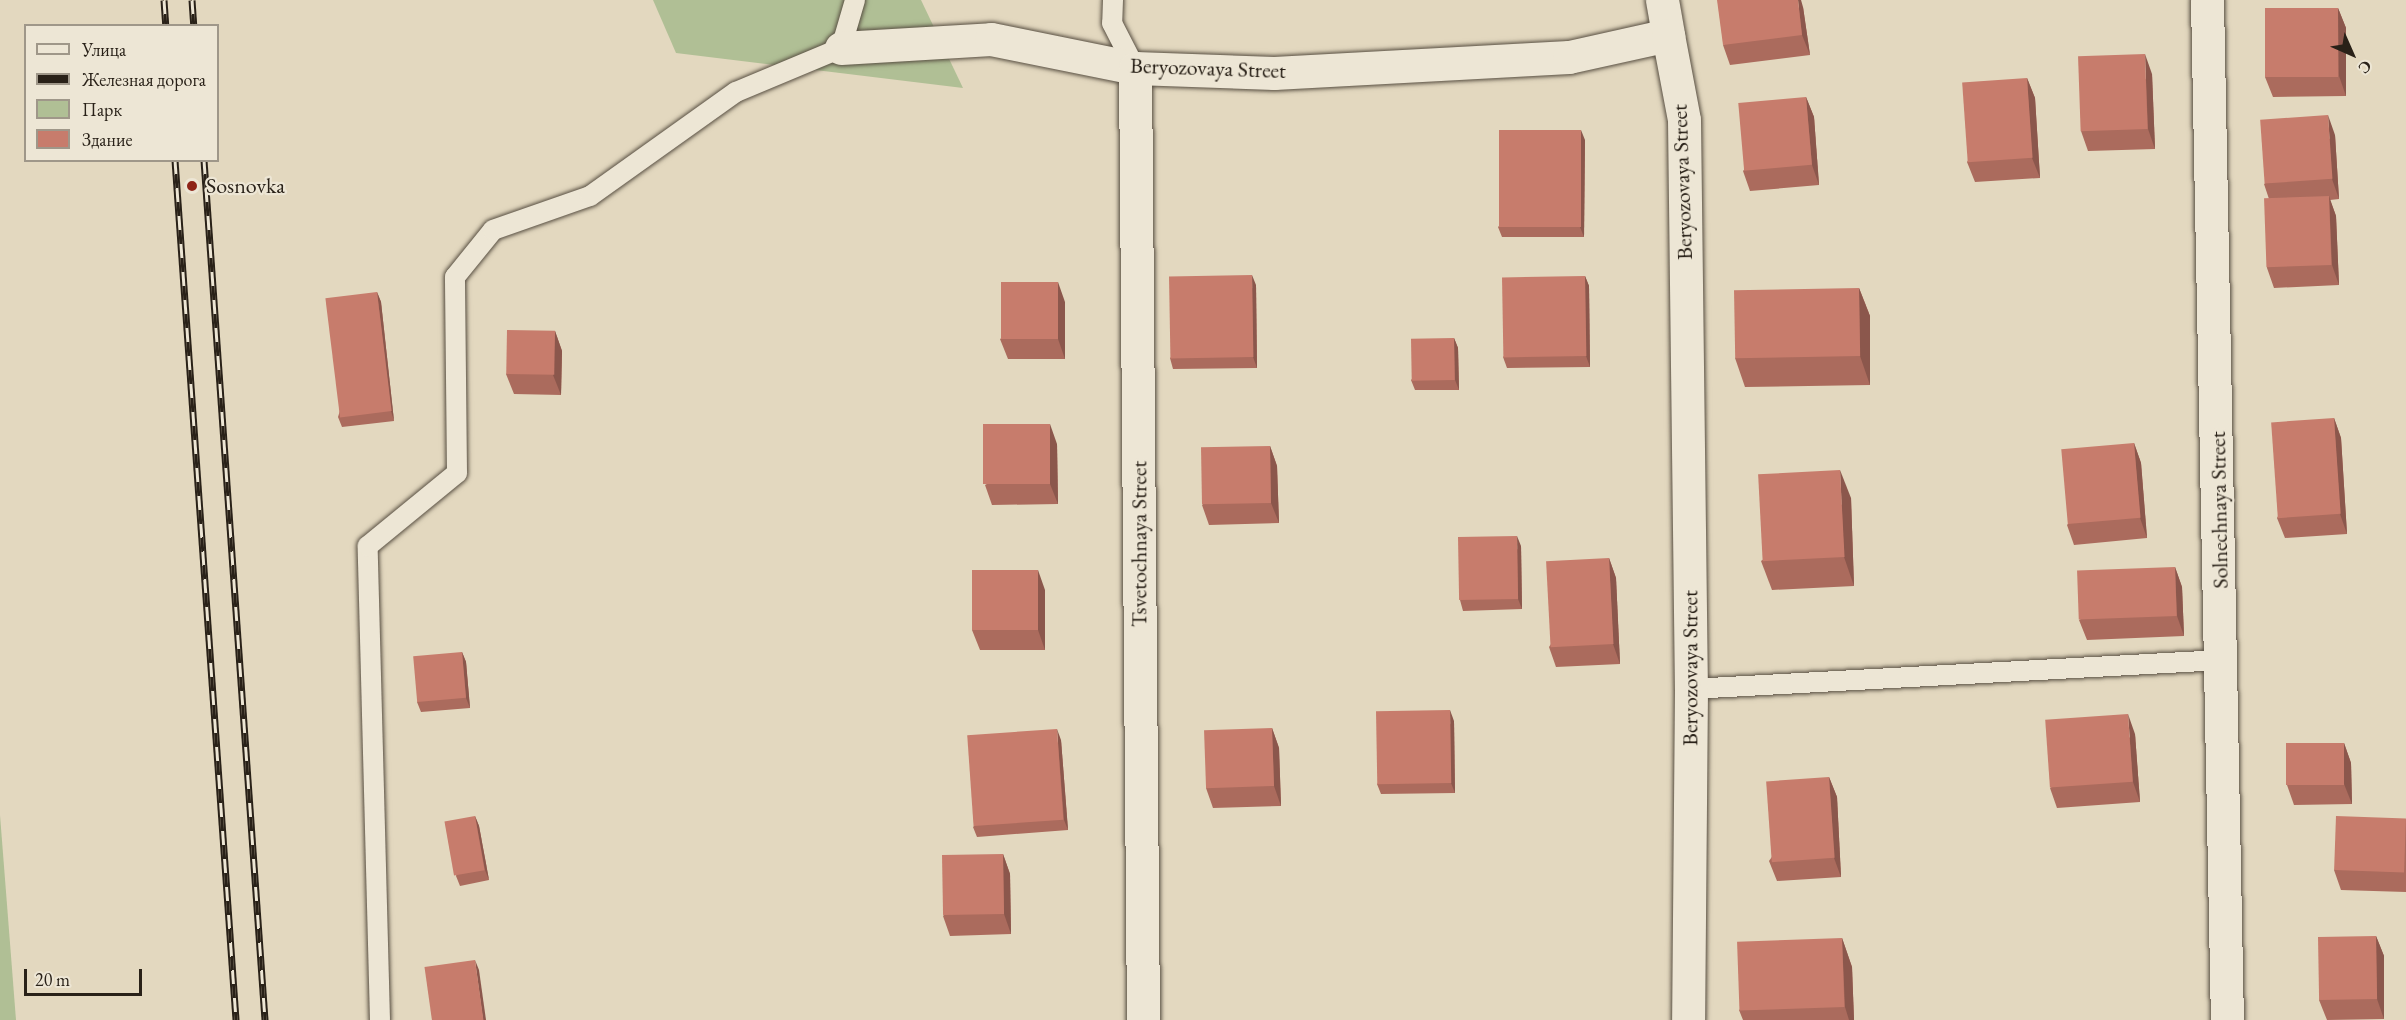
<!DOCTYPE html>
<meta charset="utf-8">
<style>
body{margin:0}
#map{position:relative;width:2406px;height:1020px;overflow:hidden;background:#e3d8bf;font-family:"EB Garamond",serif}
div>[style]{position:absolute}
.green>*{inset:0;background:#b0bf95}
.roads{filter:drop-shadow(0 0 2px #584f42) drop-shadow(0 0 2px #584f42)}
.lane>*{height:20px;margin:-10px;padding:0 10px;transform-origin:10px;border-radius:10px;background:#ede6d5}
.street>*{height:33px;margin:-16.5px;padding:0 16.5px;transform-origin:16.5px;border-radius:16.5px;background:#ede6d5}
.rail>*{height:7px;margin-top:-3.5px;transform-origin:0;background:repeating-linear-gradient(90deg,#ede6d5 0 14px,#292118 0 28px);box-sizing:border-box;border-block:2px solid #292118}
.wall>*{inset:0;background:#ab6b5d}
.shaded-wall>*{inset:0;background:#8b574c}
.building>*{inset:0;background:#c77c6c;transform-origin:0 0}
.dots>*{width:16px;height:16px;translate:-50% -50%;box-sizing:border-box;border:3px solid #ede6d5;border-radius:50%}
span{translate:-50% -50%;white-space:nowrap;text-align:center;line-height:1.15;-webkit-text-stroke:4.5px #ede6d5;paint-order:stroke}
.street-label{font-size:22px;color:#292118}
.poi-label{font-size:22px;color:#292118}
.left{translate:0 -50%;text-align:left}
.legend{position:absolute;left:24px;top:24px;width:195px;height:138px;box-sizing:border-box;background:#ede6d5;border:2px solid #9f9789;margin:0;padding:8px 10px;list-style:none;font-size:18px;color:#292118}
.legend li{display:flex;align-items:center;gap:12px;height:30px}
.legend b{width:30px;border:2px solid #9f9789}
.north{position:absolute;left:2322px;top:24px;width:60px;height:60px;-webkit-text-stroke:4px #ede6d5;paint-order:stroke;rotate:135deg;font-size:16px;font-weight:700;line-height:24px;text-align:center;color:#292118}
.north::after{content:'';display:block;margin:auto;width:21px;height:27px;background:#292118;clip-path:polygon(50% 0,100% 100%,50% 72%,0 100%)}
.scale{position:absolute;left:24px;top:969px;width:118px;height:27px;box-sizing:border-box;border:3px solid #292118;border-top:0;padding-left:8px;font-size:18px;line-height:21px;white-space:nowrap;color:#292118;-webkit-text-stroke:4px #ede6d5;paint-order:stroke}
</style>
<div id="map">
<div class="green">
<div style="clip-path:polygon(653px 0,921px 0,963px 88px,676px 53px)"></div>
<div style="clip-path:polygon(0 815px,16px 1020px,0 1020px)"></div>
</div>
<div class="roads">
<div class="lane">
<div style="left:1113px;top:0;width:23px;rotate:92deg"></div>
<div style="left:1112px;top:23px;width:51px;rotate:62.9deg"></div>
<div style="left:1691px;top:689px;width:532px;rotate:-3.13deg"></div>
<div style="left:380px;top:1020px;width:474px;rotate:-91.5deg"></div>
<div style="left:368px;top:546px;width:115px;rotate:-39.4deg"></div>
<div style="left:457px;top:473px;width:196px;rotate:-90.6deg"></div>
<div style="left:455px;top:277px;width:60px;rotate:-51deg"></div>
<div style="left:493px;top:230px;width:103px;rotate:-19.3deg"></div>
<div style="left:590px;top:196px;width:179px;rotate:-35.5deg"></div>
<div style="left:736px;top:92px;width:114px;rotate:-22.7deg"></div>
<div style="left:841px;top:48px;width:50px;rotate:-73.7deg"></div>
</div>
<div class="street">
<div style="left:1662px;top:0;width:36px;rotate:80deg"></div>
<div style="left:2207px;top:0;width:1020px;rotate:88.88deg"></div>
<div style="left:841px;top:48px;width:150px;rotate:-3.4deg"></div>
<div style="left:991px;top:39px;width:147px;rotate:11.4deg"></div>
<div style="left:1135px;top:68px;width:139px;rotate:2.1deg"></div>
<div style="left:1274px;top:73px;width:295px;rotate:-3.1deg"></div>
<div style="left:1569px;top:57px;width:101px;rotate:-12.5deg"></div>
<div style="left:1668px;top:35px;width:86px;rotate:79.3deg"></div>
<div style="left:1684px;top:120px;width:569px;rotate:89.3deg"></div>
<div style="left:1691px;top:689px;width:331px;rotate:90.5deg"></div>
<div style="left:1135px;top:68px;width:952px;rotate:89.52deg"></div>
</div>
</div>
<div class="rail">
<div style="left:164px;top:0;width:26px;rotate:86deg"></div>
<div style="left:192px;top:0;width:26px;rotate:86deg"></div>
<div style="left:175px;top:160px;width:862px;rotate:85.94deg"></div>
<div style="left:204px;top:160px;width:862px;rotate:85.94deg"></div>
</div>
<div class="wall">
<div style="clip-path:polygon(1803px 7px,1810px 55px,1730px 65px,1723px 45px)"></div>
<div style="clip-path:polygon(2338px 8px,2346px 28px,2346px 96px,2273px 97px,2265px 77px)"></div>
<div style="clip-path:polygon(2152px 74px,2155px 149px,2088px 151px,2081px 131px)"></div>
<div style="clip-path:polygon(2027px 78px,2035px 98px,2040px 178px,1975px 182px,1967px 162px)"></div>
<div style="clip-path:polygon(1806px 97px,1814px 117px,1819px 185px,1750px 191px,1743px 171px)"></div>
<div style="clip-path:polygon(2335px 135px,2339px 199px,2330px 200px,2336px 216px,2339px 285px,2274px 288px,2267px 268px,2269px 199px,2264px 184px)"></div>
<div style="clip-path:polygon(1585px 140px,1584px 237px,1502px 237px,1498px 227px)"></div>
<div style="clip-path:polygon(1585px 276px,1589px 286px,1590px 367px,1507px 368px,1503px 357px)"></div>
<div style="clip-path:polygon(1256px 285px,1257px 368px,1173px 369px,1170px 358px)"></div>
<div style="clip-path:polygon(1859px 288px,1870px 316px,1870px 385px,1745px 387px,1735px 358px)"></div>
<div style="clip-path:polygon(377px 292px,381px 302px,394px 421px,342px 427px,338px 417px)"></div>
<div style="clip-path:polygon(1065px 302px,1065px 359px,1008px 359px,1000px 339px)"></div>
<div style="clip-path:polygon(555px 331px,562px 351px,561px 395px,514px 394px,506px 374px)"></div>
<div style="clip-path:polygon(1454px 338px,1458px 348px,1459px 390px,1415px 390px,1411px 380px)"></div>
<div style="clip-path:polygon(2334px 418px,2341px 438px,2347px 534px,2285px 538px,2277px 518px)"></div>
<div style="clip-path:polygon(2134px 443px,2141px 463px,2147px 538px,2074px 545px,2067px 525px)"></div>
<div style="clip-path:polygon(1057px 444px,1058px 504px,992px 505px,985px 485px)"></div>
<div style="clip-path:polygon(1270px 446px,1277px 466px,1279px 523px,1209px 525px,1202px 505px)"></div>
<div style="clip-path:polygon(1851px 498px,1854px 586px,1772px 590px,1761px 561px)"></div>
<div style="clip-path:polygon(1521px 546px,1522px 609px,1463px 611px,1460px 600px)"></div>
<div style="clip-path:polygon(1609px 558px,1616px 578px,1620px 664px,1556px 667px,1549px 647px)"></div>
<div style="clip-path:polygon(2175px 567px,2182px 587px,2184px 636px,2087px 640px,2079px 620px)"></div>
<div style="clip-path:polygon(1045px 590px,1045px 650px,980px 650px,972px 630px)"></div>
<div style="clip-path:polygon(462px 652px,466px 662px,470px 708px,421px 712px,417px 702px)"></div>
<div style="clip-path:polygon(1454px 721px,1455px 793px,1381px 794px,1377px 784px)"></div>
<div style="clip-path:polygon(1272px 728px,1279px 748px,1281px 806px,1213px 808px,1206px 788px)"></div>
<div style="clip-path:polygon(2135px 734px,2140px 802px,2057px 808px,2050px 788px)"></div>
<div style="clip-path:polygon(1061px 740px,1068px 830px,977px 837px,973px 827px)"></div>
<div style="clip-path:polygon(2344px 743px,2351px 763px,2352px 804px,2294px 805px,2287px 785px)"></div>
<div style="clip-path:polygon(1829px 777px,1837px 797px,1841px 877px,1777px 881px,1769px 861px)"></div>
<div style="clip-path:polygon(475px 816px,479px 826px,489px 880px,460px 886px,456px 876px)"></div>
<div style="clip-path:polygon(2406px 819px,2406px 892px,2341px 890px,2334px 870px)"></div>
<div style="clip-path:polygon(1003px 854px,1010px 874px,1011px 934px,950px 936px,943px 916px)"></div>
<div style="clip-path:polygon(2376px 936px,2384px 956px,2384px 1019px,2327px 1020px,2319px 1000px)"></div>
<div style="clip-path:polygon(1842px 938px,1852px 967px,1854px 1020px,1743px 1020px,1739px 1010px)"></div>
</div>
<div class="shaded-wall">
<div style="clip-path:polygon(1798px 0,1801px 0,1803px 7px,1810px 55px,1802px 35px)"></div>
<div style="clip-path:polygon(2338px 8px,2346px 28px,2346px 96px,2339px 76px)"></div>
<div style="clip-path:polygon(2145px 54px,2152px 74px,2155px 149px,2148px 129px)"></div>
<div style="clip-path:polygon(2027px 78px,2035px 98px,2040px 178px,2032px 158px)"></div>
<div style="clip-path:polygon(1806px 97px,1814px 117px,1819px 185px,1812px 165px)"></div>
<div style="clip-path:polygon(2328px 115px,2335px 135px,2339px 199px,2332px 179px)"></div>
<div style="clip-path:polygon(1581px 130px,1585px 140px,1584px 237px,1580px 227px)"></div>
<div style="clip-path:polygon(2329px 196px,2336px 216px,2339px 285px,2332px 265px)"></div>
<div style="clip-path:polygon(1252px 275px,1256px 285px,1257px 368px,1253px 357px)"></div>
<div style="clip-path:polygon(1585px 276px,1589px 286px,1590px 367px,1586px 356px)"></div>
<div style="clip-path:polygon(1058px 282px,1065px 302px,1065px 359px,1058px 339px)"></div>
<div style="clip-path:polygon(1859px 288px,1870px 316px,1870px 385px,1860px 356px)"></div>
<div style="clip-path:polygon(377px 292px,381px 302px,394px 421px,391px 411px)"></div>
<div style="clip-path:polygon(555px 331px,562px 351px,561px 395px,553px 375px)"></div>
<div style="clip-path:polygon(1454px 338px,1458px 348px,1459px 390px,1455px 380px)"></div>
<div style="clip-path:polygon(2334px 418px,2341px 438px,2347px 534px,2340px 514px)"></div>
<div style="clip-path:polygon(1050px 424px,1057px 444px,1058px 504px,1050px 484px)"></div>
<div style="clip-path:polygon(2134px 443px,2141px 463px,2147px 538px,2140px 518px)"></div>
<div style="clip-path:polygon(1270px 446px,1277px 466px,1279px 523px,1271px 503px)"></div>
<div style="clip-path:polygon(1840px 470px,1851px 498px,1854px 586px,1844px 557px)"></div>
<div style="clip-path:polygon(1517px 536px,1521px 546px,1522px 609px,1518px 599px)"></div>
<div style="clip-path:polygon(1609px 558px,1616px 578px,1620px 664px,1613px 644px)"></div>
<div style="clip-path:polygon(2175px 567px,2182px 587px,2184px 636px,2177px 616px)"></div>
<div style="clip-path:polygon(1038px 570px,1045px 590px,1045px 650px,1038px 630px)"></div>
<div style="clip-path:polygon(462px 652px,466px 662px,470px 708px,466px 698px)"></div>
<div style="clip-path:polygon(1450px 710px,1454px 721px,1455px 793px,1451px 783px)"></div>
<div style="clip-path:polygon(2128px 714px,2135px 734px,2140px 802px,2133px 782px)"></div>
<div style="clip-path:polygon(1272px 728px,1279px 748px,1281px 806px,1274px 786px)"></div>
<div style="clip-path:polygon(1057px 729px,1061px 740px,1068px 830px,1064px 820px)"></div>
<div style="clip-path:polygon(2344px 743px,2351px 763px,2352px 804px,2344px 784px)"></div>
<div style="clip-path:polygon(1829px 777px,1837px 797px,1841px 877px,1834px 858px)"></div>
<div style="clip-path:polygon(475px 816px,479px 826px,489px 880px,485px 870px)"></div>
<div style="clip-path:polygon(1003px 854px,1010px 874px,1011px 934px,1004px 914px)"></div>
<div style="clip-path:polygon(2376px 936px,2384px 956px,2384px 1019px,2377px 999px)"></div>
<div style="clip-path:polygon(1842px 938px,1852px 967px,1854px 1020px,1849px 1020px,1845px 1007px)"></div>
<div style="clip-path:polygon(475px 960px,479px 970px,486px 1020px,483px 1020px)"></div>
</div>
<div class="building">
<div style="clip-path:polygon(1717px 0,1798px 0,1802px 35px,1723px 45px)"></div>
<div style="left:2265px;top:8px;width:73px;height:69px"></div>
<div style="left:2145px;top:54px;width:75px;height:67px;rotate:88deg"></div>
<div style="left:2027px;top:78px;width:80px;height:65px;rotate:86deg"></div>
<div style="left:1806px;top:97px;width:68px;height:68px;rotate:85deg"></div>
<div style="left:2328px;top:115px;width:64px;height:68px;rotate:86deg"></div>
<div style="left:1499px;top:130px;width:82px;height:97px"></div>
<div style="left:2329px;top:196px;width:69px;height:65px;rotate:88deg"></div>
<div style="left:1252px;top:275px;width:82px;height:83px;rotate:89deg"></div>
<div style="left:1585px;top:276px;width:80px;height:83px;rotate:89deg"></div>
<div style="left:1001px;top:282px;width:57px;height:57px"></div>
<div style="left:1859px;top:288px;width:68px;height:125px;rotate:89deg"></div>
<div style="left:377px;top:292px;width:120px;height:52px;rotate:83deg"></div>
<div style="left:507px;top:330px;width:48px;height:44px;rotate:1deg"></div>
<div style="left:1454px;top:338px;width:42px;height:43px;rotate:89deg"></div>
<div style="left:2334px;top:418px;width:96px;height:63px;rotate:86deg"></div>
<div style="left:1050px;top:424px;width:60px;height:67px;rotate:90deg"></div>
<div style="left:2134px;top:443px;width:75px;height:73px;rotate:85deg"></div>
<div style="left:1270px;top:446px;width:57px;height:69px;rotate:89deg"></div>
<div style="left:1840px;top:470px;width:87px;height:82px;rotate:87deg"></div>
<div style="left:1517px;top:536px;width:63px;height:59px;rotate:89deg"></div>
<div style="left:1609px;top:558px;width:86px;height:63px;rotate:87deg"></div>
<div style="left:2175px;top:567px;width:49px;height:98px;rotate:88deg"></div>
<div style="left:972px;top:570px;width:66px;height:60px"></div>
<div style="left:462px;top:652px;width:46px;height:49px;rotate:85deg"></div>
<div style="left:1450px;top:710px;width:73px;height:74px;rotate:89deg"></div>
<div style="left:2128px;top:714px;width:68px;height:83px;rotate:86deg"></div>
<div style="left:1272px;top:728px;width:58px;height:68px;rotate:88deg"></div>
<div style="left:1057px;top:729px;width:91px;height:90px;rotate:86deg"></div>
<div style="left:2286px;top:743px;width:58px;height:42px"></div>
<div style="left:1829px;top:777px;width:81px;height:63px;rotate:86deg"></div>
<div style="left:475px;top:816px;width:55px;height:31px;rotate:80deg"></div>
<div style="left:2336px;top:816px;width:70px;height:54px;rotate:2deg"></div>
<div style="left:1003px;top:854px;width:60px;height:61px;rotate:89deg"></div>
<div style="left:2376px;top:936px;width:63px;height:58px;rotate:89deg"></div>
<div style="left:1842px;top:938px;width:69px;height:105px;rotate:88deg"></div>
<div style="left:475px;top:960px;width:61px;height:51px;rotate:82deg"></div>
</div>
<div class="dots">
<div style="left:192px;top:186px;background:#8f2418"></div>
</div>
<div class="street-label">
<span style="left:1208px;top:68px;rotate:2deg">Beryozovaya Street</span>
<span style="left:1682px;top:182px;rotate:-92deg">Beryozovaya Street</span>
<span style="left:2219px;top:510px;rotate:-91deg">Solnechnaya Street</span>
<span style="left:1139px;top:544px;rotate:-90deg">Tsvetochnaya Street</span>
<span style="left:1690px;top:668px;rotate:-90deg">Beryozovaya Street</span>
</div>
<div class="poi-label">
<span class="left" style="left:206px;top:186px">Sosnovka</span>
</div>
<ul class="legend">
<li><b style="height:8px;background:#ede6d5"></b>Улица</li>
<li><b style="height:8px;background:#292118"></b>Железная дорога</li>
<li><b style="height:16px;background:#b0bf95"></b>Парк</li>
<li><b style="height:16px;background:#c77c6c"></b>Здание</li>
</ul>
<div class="north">С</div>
<div class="scale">20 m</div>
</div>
